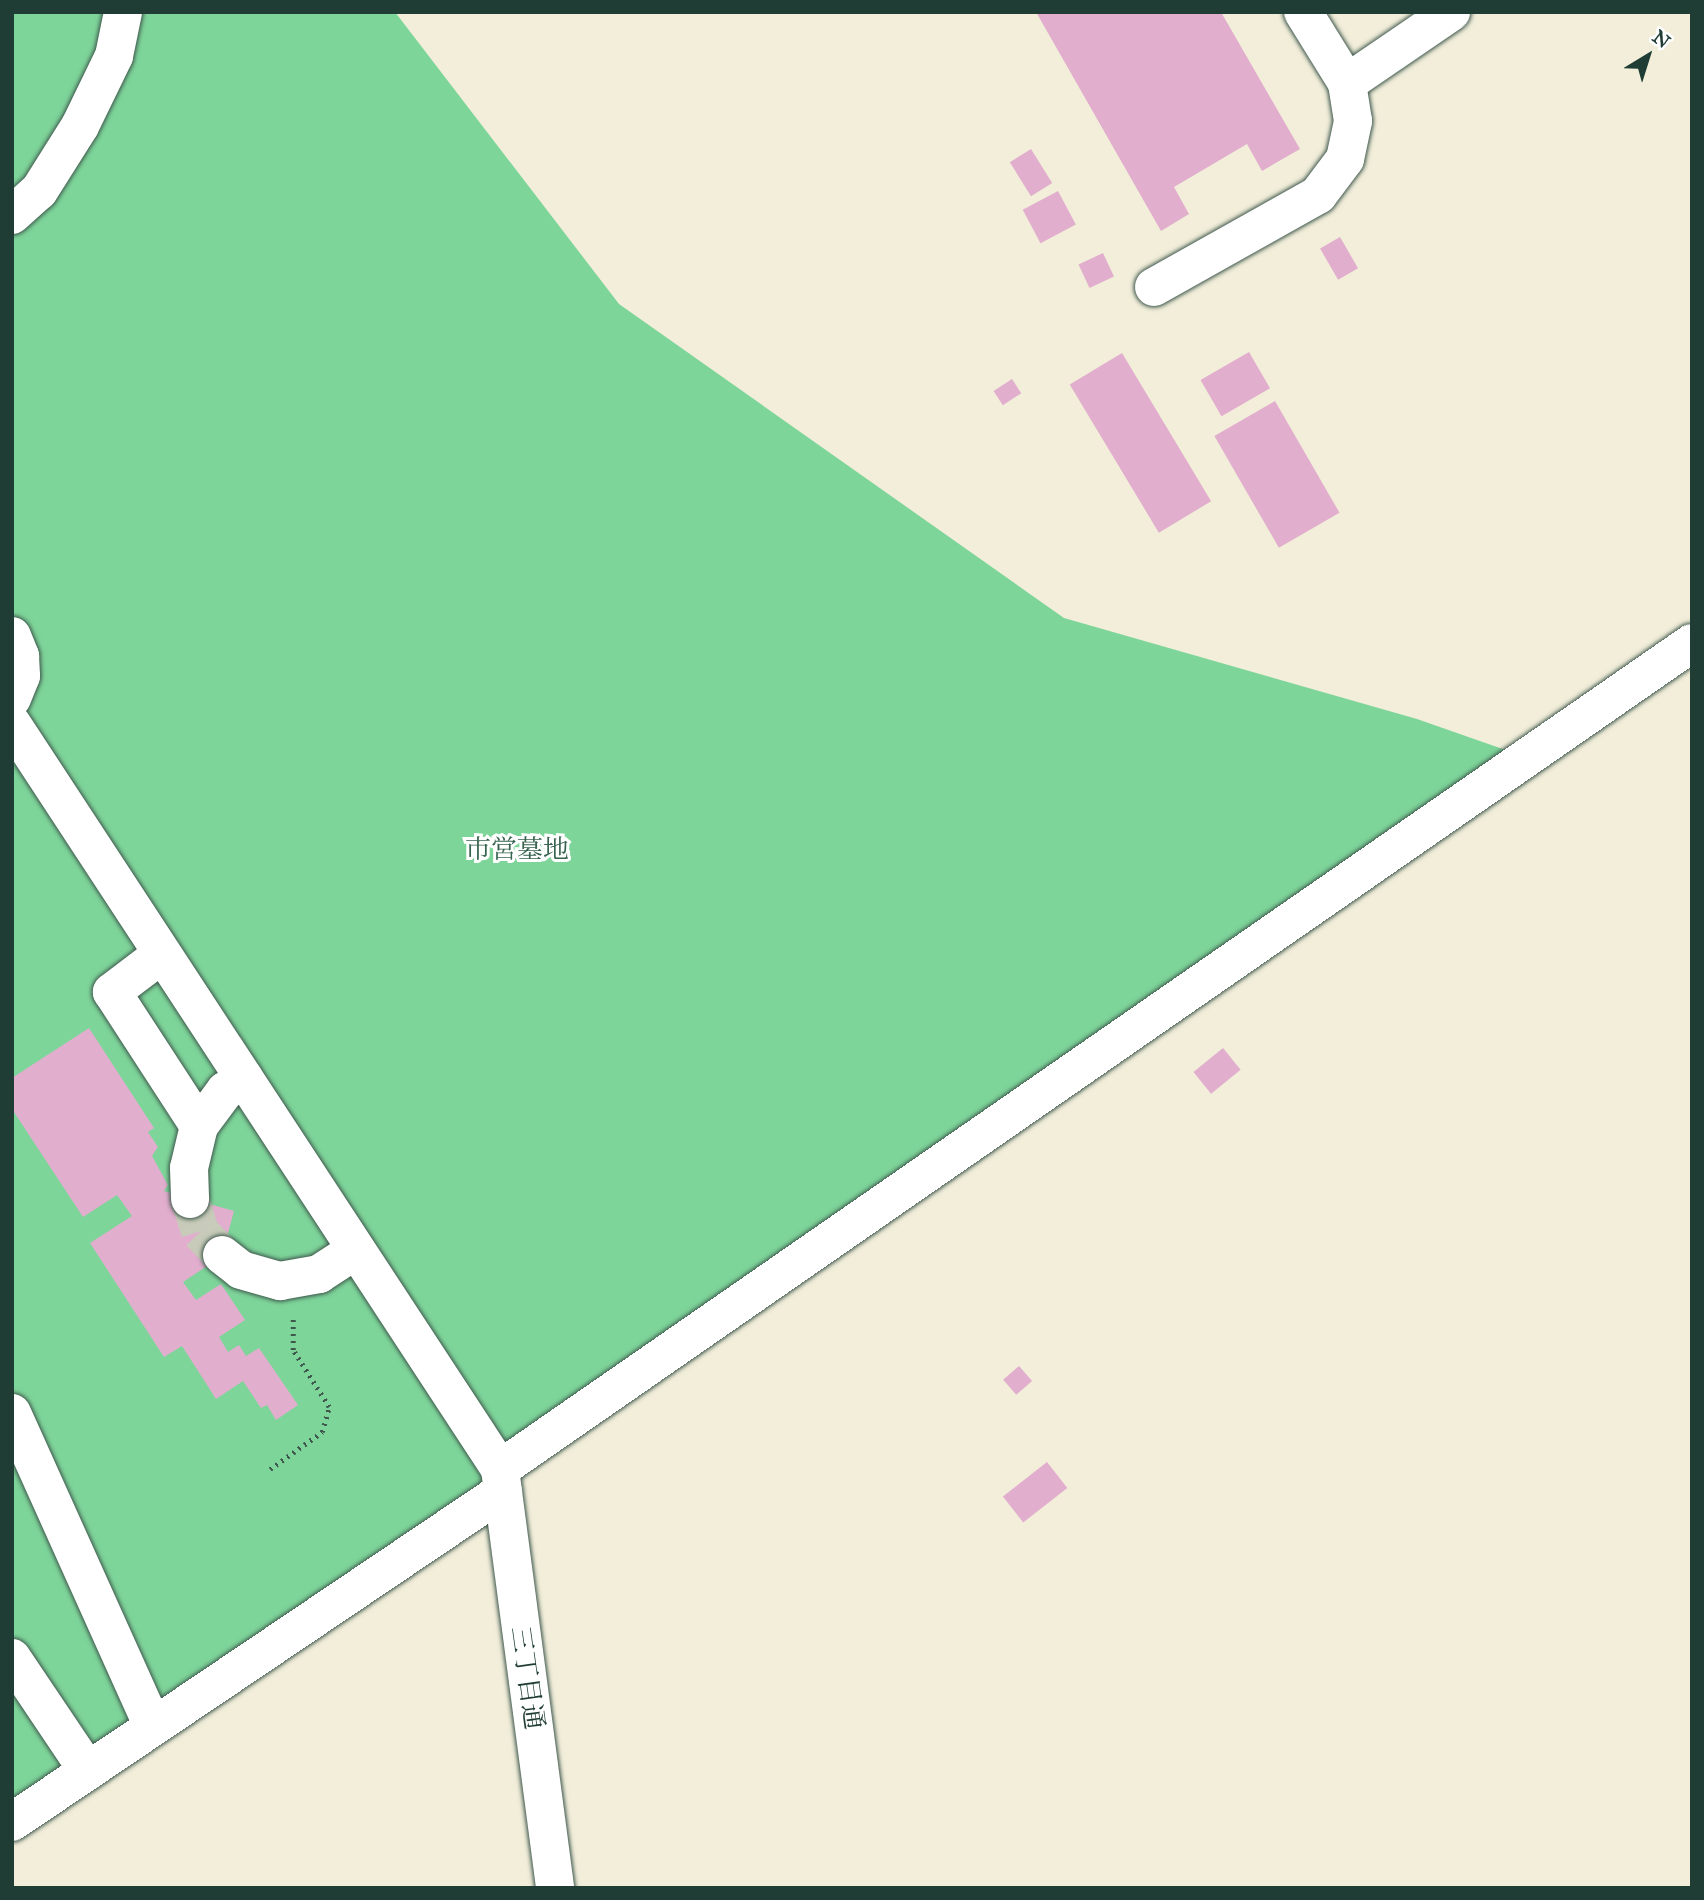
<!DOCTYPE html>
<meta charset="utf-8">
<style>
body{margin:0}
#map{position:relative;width:1704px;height:1900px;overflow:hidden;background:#f2eeda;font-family:"IM FELL Great Primer","Noto Serif JP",serif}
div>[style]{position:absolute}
.green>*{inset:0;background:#7ed59a}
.building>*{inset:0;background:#e1aece;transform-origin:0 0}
.minor-tunnel>*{height:38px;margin-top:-19px;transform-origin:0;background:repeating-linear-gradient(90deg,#c8cbb9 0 38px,transparent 0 57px)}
.path>*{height:4.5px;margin-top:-2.25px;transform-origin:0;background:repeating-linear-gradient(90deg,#3f584d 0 2px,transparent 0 7px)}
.roads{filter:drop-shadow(0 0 2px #3f584d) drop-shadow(0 0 2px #3f584d)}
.minor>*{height:38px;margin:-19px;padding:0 19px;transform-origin:19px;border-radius:19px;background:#fff}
span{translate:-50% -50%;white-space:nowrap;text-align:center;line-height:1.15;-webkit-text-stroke:6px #fff;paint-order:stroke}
.park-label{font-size:26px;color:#37634e}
.street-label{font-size:26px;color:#1f3d34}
.frame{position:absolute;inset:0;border:14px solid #1f3d34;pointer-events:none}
.north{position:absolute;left:1613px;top:21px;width:70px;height:70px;-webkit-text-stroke:5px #fff;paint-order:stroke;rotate:38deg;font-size:19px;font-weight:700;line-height:28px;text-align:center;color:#1f3d34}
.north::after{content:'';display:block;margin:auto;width:24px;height:32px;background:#1f3d34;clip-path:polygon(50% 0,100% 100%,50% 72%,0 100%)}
</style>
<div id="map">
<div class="green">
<div style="clip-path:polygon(12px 12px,395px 12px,619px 304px,1064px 618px,1417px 719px,1517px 754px,12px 1833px)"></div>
</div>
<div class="building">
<div style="clip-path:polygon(1036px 12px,1221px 12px,1300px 149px,1262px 171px,1247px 144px,1174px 187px,1189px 214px,1161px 231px)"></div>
<div style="left:1031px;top:149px;width:40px;height:25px;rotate:58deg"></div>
<div style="left:1058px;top:191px;width:38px;height:40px;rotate:62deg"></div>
<div style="left:1340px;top:237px;width:36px;height:23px;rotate:60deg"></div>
<div style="left:1103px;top:253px;width:26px;height:27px;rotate:65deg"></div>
<div style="left:1249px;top:352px;width:42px;height:56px;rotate:60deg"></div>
<div style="left:1122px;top:353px;width:173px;height:61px;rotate:59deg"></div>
<div style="left:1012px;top:379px;width:17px;height:22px;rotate:57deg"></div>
<div style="left:1275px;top:401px;width:129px;height:70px;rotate:60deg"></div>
<div style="clip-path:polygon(89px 1028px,154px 1128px,148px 1132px,158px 1147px,152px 1156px,168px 1185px,164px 1191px,234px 1211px,217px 1274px,210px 1264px,183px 1282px,196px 1300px,221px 1284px,245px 1320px,219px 1337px,228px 1352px,239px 1345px,246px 1356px,259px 1348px,298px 1405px,276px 1420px,267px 1405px,261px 1408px,243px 1381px,216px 1399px,182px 1346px,164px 1357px,90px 1243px,132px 1216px,117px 1195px,83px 1217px,12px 1109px,12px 1078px)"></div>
<div style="left:1223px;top:1048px;width:28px;height:38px;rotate:51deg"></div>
<div style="left:1019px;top:1366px;width:20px;height:21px;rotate:49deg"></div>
<div style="left:1047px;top:1462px;width:33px;height:56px;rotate:52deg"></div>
</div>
<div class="minor-tunnel">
<div style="left:190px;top:1199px;width:34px;rotate:73deg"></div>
<div style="left:200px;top:1232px;width:32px;rotate:46deg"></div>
</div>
<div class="path">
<div style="left:270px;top:1469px;width:64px;rotate:-35.4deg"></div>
<div style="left:322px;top:1432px;width:26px;rotate:-74deg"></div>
<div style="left:329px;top:1407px;width:67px;rotate:-122.3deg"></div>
<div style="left:293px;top:1350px;width:34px;rotate:-90deg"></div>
</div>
<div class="roads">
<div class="minor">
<div style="left:1303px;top:12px;width:84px;rotate:58.2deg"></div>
<div style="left:12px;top:215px;width:36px;rotate:-42deg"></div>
<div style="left:39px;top:191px;width:77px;rotate:-57.8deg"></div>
<div style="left:80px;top:126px;width:78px;rotate:-64.1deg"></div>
<div style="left:114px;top:56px;width:45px;rotate:-78.4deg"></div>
<div style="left:1154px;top:287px;width:188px;rotate:-29.3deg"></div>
<div style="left:1318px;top:195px;width:45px;rotate:-53.1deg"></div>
<div style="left:1345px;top:159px;width:39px;rotate:-78deg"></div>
<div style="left:1353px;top:121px;width:38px;rotate:-99deg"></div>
<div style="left:1347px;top:83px;width:126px;rotate:-34.3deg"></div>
<div style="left:12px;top:636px;width:22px;rotate:68deg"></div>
<div style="left:20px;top:656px;width:20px;rotate:87deg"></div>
<div style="left:21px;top:676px;width:24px;rotate:112deg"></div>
<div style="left:12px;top:724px;width:891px;rotate:56.77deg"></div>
<div style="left:500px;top:1469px;width:423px;rotate:82.5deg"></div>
<div style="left:162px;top:954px;width:63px;rotate:142.8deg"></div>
<div style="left:112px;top:992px;width:160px;rotate:57deg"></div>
<div style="left:199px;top:1126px;width:43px;rotate:103.4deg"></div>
<div style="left:189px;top:1168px;width:31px;rotate:88deg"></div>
<div style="left:199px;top:1126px;width:44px;rotate:-53.4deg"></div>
<div style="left:225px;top:1091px;width:23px;rotate:-34deg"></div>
<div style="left:222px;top:1255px;width:24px;rotate:38deg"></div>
<div style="left:241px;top:1270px;width:41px;rotate:15.8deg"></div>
<div style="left:280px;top:1281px;width:40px;rotate:-10deg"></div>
<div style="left:319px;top:1274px;width:44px;rotate:-33deg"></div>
<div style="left:12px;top:1413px;width:344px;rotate:65.8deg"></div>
<div style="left:500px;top:1469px;width:1450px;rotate:-34.72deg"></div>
<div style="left:12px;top:1658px;width:136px;rotate:56.1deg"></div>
<div style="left:12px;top:1822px;width:592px;rotate:-33.99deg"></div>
</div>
</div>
<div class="park-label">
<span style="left:517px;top:850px">市営墓地</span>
</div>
<div class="street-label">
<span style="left:527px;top:1678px;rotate:82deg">三丁目通</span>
</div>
<div class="frame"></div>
<div class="north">N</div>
</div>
